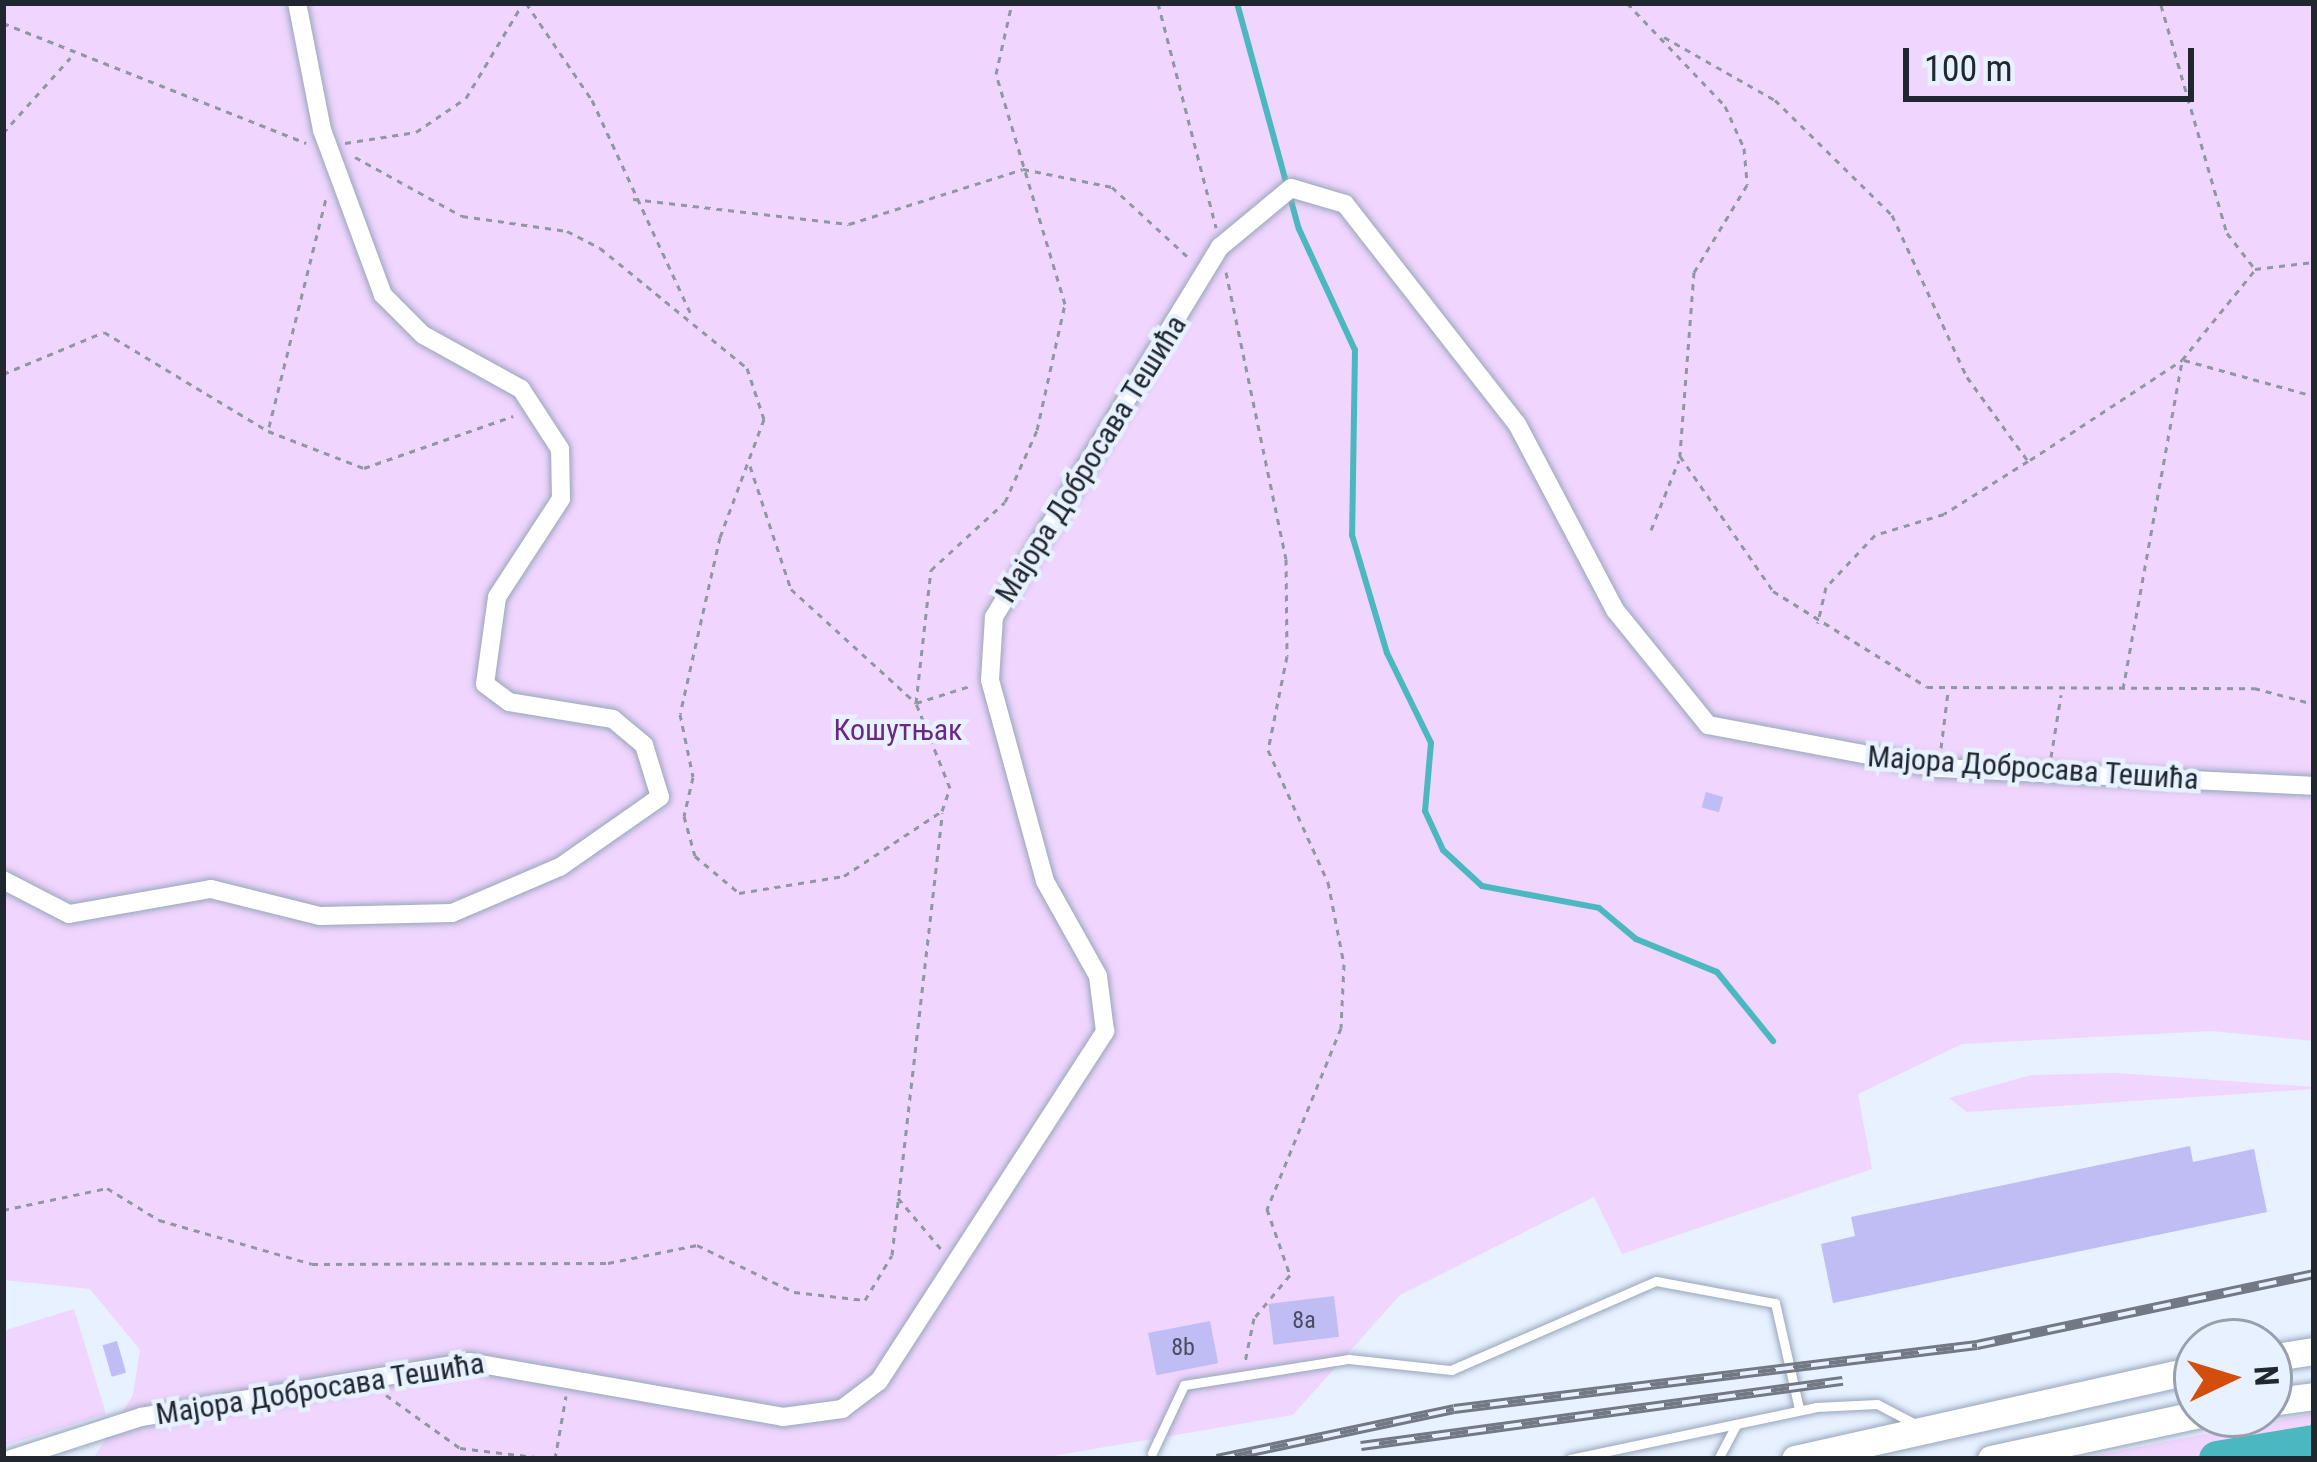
<!DOCTYPE html>
<meta charset="utf-8">
<style>
body{margin:0}
#map{position:relative;width:2317px;height:1462px;overflow:hidden;background:#e8f1ff;font-family:"Roboto Condensed",sans-serif}
div>[style]{position:absolute}
.green>*{inset:0;background:#f0d5fe}
.stream>*{height:6px;margin:-3px;padding:0 3px;transform-origin:3px;border-radius:3px;background:#4ab8be}
.river>*{height:36px;margin:-18px;padding:0 18px;transform-origin:18px;border-radius:18px;background:#4ab8be}
.building>*{inset:0;background:#bfbdf3;transform-origin:0 0}
.path>*{height:3px;margin-top:-1.5px;transform-origin:0;background:repeating-linear-gradient(90deg,#8f97a2 0 6px,transparent 0 12px)}
.roads{filter:drop-shadow(0 0 3px #97a6bb) drop-shadow(0 0 3px #97a6bb)}
.lane>*{height:9px;margin:-4.5px;padding:0 4.5px;transform-origin:4.5px;border-radius:4.5px;background:#fff}
.street>*{height:18px;margin:-9px;padding:0 9px;transform-origin:9px;border-radius:9px;background:#fff}
.secondary>*{height:27px;margin:-13.5px;padding:0 13.5px;transform-origin:13.5px;border-radius:13.5px;background:#fff}
.rail>*{height:10px;margin-top:-5px;transform-origin:0;background:repeating-linear-gradient(90deg,#e8f1ff 0 18px,#727984 0 36px);box-sizing:border-box;border-block:3px solid #727984}
span{translate:-50% -50%;white-space:nowrap;text-align:center;line-height:1.15;-webkit-text-stroke:9px #e8f1ff;paint-order:stroke}
.number-label{font-size:24px;color:#484c60}
.number-label span{-webkit-text-stroke-width:0}
.street-label{font-size:30px;color:#21272f}
.park-label{font-size:30px;color:#6a2884}
.frame{position:absolute;inset:0;border:6px solid #21272f;pointer-events:none}
.north{position:absolute;left:2173px;top:1318px;width:120px;height:120px;box-sizing:border-box;background:#e8f1ff;border:3px solid #98a0ac;border-radius:50%;rotate:86deg;font-size:33px;font-weight:700;line-height:48px;text-align:center;color:#21272f}
.north::after{content:'';display:block;margin:auto;width:42px;height:54px;background:#d34e0c;clip-path:polygon(50% 0,100% 100%,50% 72%,0 100%)}
.scale{position:absolute;left:1903px;top:48px;width:291px;height:54px;box-sizing:border-box;border:6px solid #21272f;border-top:0;padding-left:15px;font-size:36px;line-height:42px;white-space:nowrap;color:#21272f;-webkit-text-stroke:9px #e8f1ff;paint-order:stroke}
</style>
<div id="map">
<div class="green">
<div style="clip-path:polygon(3px 3px,2314px 3px,2314px 1041px,2212px 1031px,1962px 1044px,1858px 1094px,1872px 1169px,1622px 1254px,1594px 1197px,1400px 1295px,1293px 1415px,1035px 1459px,93px 1459px,133px 1395px,140px 1350px,90px 1289px,3px 1280px)"></div>
<div style="clip-path:polygon(2117px 1073px,2314px 1087px,2314px 1089px,1967px 1112px,1949px 1098px,2031px 1075px)"></div>
<div style="clip-path:polygon(74px 1309px,106px 1414px,3px 1446px,3px 1331px)"></div>
<div style="clip-path:polygon(2314px 1413px,2314px 1439px,2194px 1459px,2075px 1459px)"></div>
</div>
<div class="stream">
<div style="left:1237px;top:3px;width:234px;rotate:74.7deg"></div>
<div style="left:1299px;top:229px;width:133px;rotate:65.2deg"></div>
<div style="left:1355px;top:350px;width:185px;rotate:90.9deg"></div>
<div style="left:1352px;top:535px;width:123px;rotate:73.5deg"></div>
<div style="left:1387px;top:653px;width:100px;rotate:63.9deg"></div>
<div style="left:1431px;top:743px;width:68px;rotate:95deg"></div>
<div style="left:1425px;top:811px;width:43px;rotate:65.2deg"></div>
<div style="left:1443px;top:850px;width:53px;rotate:42.7deg"></div>
<div style="left:1482px;top:886px;width:119px;rotate:10.6deg"></div>
<div style="left:1599px;top:908px;width:48px;rotate:40deg"></div>
<div style="left:1636px;top:939px;width:87px;rotate:22.2deg"></div>
<div style="left:1717px;top:972px;width:89px;rotate:50.9deg"></div>
</div>
<div class="river">
<div style="left:2217px;top:1459px;width:98px;rotate:-9.4deg"></div>
</div>
<div class="building">
<div style="left:1706px;top:792px;width:18px;height:16px;rotate:16deg"></div>
<div style="clip-path:polygon(2190px 1146px,2193px 1162px,2254px 1149px,2267px 1212px,1833px 1303px,1821px 1244px,1855px 1236px,1851px 1217px)"></div>
<div style="left:1334px;top:1296px;width:41px;height:66px;rotate:83deg"></div>
<div style="left:1210px;top:1321px;width:43px;height:63px;rotate:79deg"></div>
<div style="left:117px;top:1341px;width:33px;height:15px;rotate:74deg"></div>
</div>
<div class="path">
<div style="left:526px;top:3px;width:117px;rotate:55.8deg"></div>
<div style="left:592px;top:100px;width:234px;rotate:65.2deg"></div>
<div style="left:1158px;top:3px;width:232px;rotate:75.5deg"></div>
<div style="left:1627px;top:3px;width:142px;rotate:46.4deg"></div>
<div style="left:1725px;top:106px;width:46px;rotate:65.7deg"></div>
<div style="left:1744px;top:148px;width:37px;rotate:85deg"></div>
<div style="left:1747px;top:185px;width:102px;rotate:121.3deg"></div>
<div style="left:1694px;top:272px;width:185px;rotate:94.4deg"></div>
<div style="left:1680px;top:456px;width:164px;rotate:55.4deg"></div>
<div style="left:1773px;top:591px;width:181px;rotate:31.9deg"></div>
<div style="left:1927px;top:687px;width:327px;rotate:0.2deg"></div>
<div style="left:2254px;top:688px;width:62px;rotate:14.9deg"></div>
<div style="left:2161px;top:5px;width:237px;rotate:73.9deg"></div>
<div style="left:2227px;top:233px;width:46px;rotate:52.1deg"></div>
<div style="left:2255px;top:269px;width:59px;rotate:-6.8deg"></div>
<div style="left:3px;top:23px;width:326px;rotate:21.6deg"></div>
<div style="left:1664px;top:37px;width:128px;rotate:29.6deg"></div>
<div style="left:1775px;top:100px;width:164px;rotate:44.5deg"></div>
<div style="left:1892px;top:215px;width:179px;rotate:65.2deg"></div>
<div style="left:1967px;top:377px;width:104px;rotate:54deg"></div>
<div style="left:2028px;top:461px;width:99px;rotate:147.8deg"></div>
<div style="left:1944px;top:514px;width:72px;rotate:163.1deg"></div>
<div style="left:1875px;top:535px;width:71px;rotate:133.3deg"></div>
<div style="left:1826px;top:587px;width:37px;rotate:103deg"></div>
<div style="left:3px;top:133px;width:101px;rotate:-48.2deg"></div>
<div style="left:345px;top:143px;width:72px;rotate:-8.8deg"></div>
<div style="left:416px;top:132px;width:60px;rotate:-34.2deg"></div>
<div style="left:466px;top:98px;width:111px;rotate:-59deg"></div>
<div style="left:355px;top:157px;width:122px;rotate:28.9deg"></div>
<div style="left:462px;top:216px;width:106px;rotate:8.1deg"></div>
<div style="left:567px;top:231px;width:37px;rotate:27deg"></div>
<div style="left:600px;top:248px;width:190px;rotate:39.2deg"></div>
<div style="left:747px;top:368px;width:54px;rotate:71.6deg"></div>
<div style="left:764px;top:419px;width:126px;rotate:110.4deg"></div>
<div style="left:720px;top:537px;width:181px;rotate:102.7deg"></div>
<div style="left:680px;top:714px;width:64px;rotate:78.3deg"></div>
<div style="left:693px;top:777px;width:40px;rotate:103deg"></div>
<div style="left:684px;top:816px;width:41px;rotate:74.6deg"></div>
<div style="left:695px;top:856px;width:57px;rotate:40.1deg"></div>
<div style="left:739px;top:893px;width:106px;rotate:-9.2deg"></div>
<div style="left:844px;top:876px;width:118px;rotate:-33.6deg"></div>
<div style="left:942px;top:811px;width:24px;rotate:-71deg"></div>
<div style="left:950px;top:788px;width:92px;rotate:-111.8deg"></div>
<div style="left:916px;top:703px;width:134px;rotate:-83.6deg"></div>
<div style="left:931px;top:570px;width:100px;rotate:-42.6deg"></div>
<div style="left:1005px;top:502px;width:79px;rotate:-66deg"></div>
<div style="left:1037px;top:430px;width:129px;rotate:-77.5deg"></div>
<div style="left:1065px;top:304px;width:240px;rotate:-106.7deg"></div>
<div style="left:996px;top:74px;width:73px;rotate:-77.3deg"></div>
<div style="left:633px;top:199px;width:217px;rotate:6.6deg"></div>
<div style="left:849px;top:224px;width:182px;rotate:-17.5deg"></div>
<div style="left:1023px;top:169px;width:91px;rotate:11.4deg"></div>
<div style="left:1112px;top:187px;width:106px;rotate:42.7deg"></div>
<div style="left:1226px;top:272px;width:293px;rotate:78.2deg"></div>
<div style="left:1286px;top:559px;width:97px;rotate:89.4deg"></div>
<div style="left:1287px;top:656px;width:96px;rotate:101.4deg"></div>
<div style="left:1268px;top:750px;width:145px;rotate:65.6deg"></div>
<div style="left:1328px;top:882px;width:84px;rotate:79deg"></div>
<div style="left:1344px;top:964px;width:64px;rotate:92.7deg"></div>
<div style="left:1341px;top:1028px;width:196px;rotate:112.2deg"></div>
<div style="left:1267px;top:1209px;width:70px;rotate:70.8deg"></div>
<div style="left:1290px;top:1275px;width:56px;rotate:129.9deg"></div>
<div style="left:1254px;top:1318px;width:45px;rotate:101.6deg"></div>
<div style="left:2184px;top:360px;width:135px;rotate:15.5deg"></div>
<div style="left:3px;top:374px;width:109px;rotate:-22.6deg"></div>
<div style="left:104px;top:332px;width:192px;rotate:31.1deg"></div>
<div style="left:268px;top:431px;width:103px;rotate:21.1deg"></div>
<div style="left:364px;top:468px;width:158px;rotate:-19.2deg"></div>
<div style="left:269px;top:427px;width:236px;rotate:-76deg"></div>
<div style="left:2030px;top:460px;width:182px;rotate:-33.3deg"></div>
<div style="left:2182px;top:360px;width:114px;rotate:-51deg"></div>
<div style="left:750px;top:466px;width:130px;rotate:71.6deg"></div>
<div style="left:791px;top:589px;width:169px;rotate:42.4deg"></div>
<div style="left:916px;top:703px;width:57px;rotate:-17.5deg"></div>
<div style="left:1651px;top:530px;width:75px;rotate:-68.2deg"></div>
<div style="left:2123px;top:689px;width:334px;rotate:-79.8deg"></div>
<div style="left:1941px;top:748px;width:56px;rotate:-82.9deg"></div>
<div style="left:2051px;top:757px;width:63px;rotate:-80.8deg"></div>
<div style="left:898px;top:1198px;width:68px;rotate:49.8deg"></div>
<div style="left:3px;top:1210px;width:106px;rotate:-11.9deg"></div>
<div style="left:107px;top:1188px;width:61px;rotate:31.6deg"></div>
<div style="left:159px;top:1220px;width:159px;rotate:16deg"></div>
<div style="left:312px;top:1264px;width:296px;rotate:-0.2deg"></div>
<div style="left:608px;top:1263px;width:91px;rotate:-11.4deg"></div>
<div style="left:697px;top:1245px;width:108px;rotate:25.9deg"></div>
<div style="left:794px;top:1292px;width:71px;rotate:6.4deg"></div>
<div style="left:865px;top:1300px;width:52px;rotate:-59deg"></div>
<div style="left:892px;top:1255px;width:445px;rotate:-83.5deg"></div>
<div style="left:386px;top:1395px;width:91px;rotate:35.6deg"></div>
<div style="left:460px;top:1448px;width:93px;rotate:6.8deg"></div>
<div style="left:555px;top:1459px;width:64px;rotate:-80.1deg"></div>
</div>
<div class="roads">
<div class="lane">
<div style="left:1152px;top:1453px;width:75px;rotate:-64.8deg"></div>
<div style="left:1184px;top:1385px;width:167px;rotate:-9deg"></div>
<div style="left:1349px;top:1359px;width:103px;rotate:6.2deg"></div>
<div style="left:1451px;top:1370px;width:223px;rotate:-23.5deg"></div>
<div style="left:1656px;top:1281px;width:121px;rotate:10.5deg"></div>
<div style="left:1775px;top:1303px;width:109px;rotate:77.2deg"></div>
<div style="left:1570px;top:1459px;width:251px;rotate:-11.9deg"></div>
<div style="left:1816px;top:1407px;width:61px;rotate:-2.8deg"></div>
<div style="left:1877px;top:1404px;width:47px;rotate:27.6deg"></div>
<div style="left:1718px;top:1459px;width:40px;rotate:-62deg"></div>
</div>
<div class="street">
<div style="left:3px;top:880px;width:74px;rotate:27.3deg"></div>
<div style="left:69px;top:914px;width:144px;rotate:-10deg"></div>
<div style="left:211px;top:889px;width:112px;rotate:13.9deg"></div>
<div style="left:320px;top:916px;width:132px;rotate:-1.3deg"></div>
<div style="left:452px;top:913px;width:117px;rotate:-23.1deg"></div>
<div style="left:560px;top:867px;width:122px;rotate:-35deg"></div>
<div style="left:660px;top:797px;width:54px;rotate:-107.1deg"></div>
<div style="left:644px;top:745px;width:40px;rotate:-140deg"></div>
<div style="left:613px;top:719px;width:105px;rotate:-170.7deg"></div>
<div style="left:509px;top:702px;width:30px;rotate:-143deg"></div>
<div style="left:485px;top:684px;width:88px;rotate:-82.1deg"></div>
<div style="left:497px;top:597px;width:117px;rotate:-56.9deg"></div>
<div style="left:561px;top:499px;width:50px;rotate:-91.1deg"></div>
<div style="left:560px;top:449px;width:72px;rotate:-123deg"></div>
<div style="left:521px;top:389px;width:112px;rotate:-151.1deg"></div>
<div style="left:423px;top:335px;width:57px;rotate:-135deg"></div>
<div style="left:383px;top:295px;width:176px;rotate:-110.3deg"></div>
<div style="left:322px;top:130px;width:129px;rotate:-101.1deg"></div>
<div style="left:11px;top:1459px;width:137px;rotate:-17.9deg"></div>
<div style="left:141px;top:1417px;width:333px;rotate:-9.5deg"></div>
<div style="left:469px;top:1362px;width:319px;rotate:9.9deg"></div>
<div style="left:783px;top:1417px;width:60px;rotate:-7.7deg"></div>
<div style="left:842px;top:1409px;width:46px;rotate:-37.1deg"></div>
<div style="left:879px;top:1381px;width:417px;rotate:-57.1deg"></div>
<div style="left:1105px;top:1031px;width:55px;rotate:-97.3deg"></div>
<div style="left:1098px;top:976px;width:109px;rotate:-119.2deg"></div>
<div style="left:1045px;top:881px;width:208px;rotate:-105.3deg"></div>
<div style="left:990px;top:680px;width:63px;rotate:-86.4deg"></div>
<div style="left:994px;top:617px;width:434px;rotate:-58.6deg"></div>
<div style="left:1220px;top:247px;width:92px;rotate:-39.7deg"></div>
<div style="left:1291px;top:188px;width:56px;rotate:16.5deg"></div>
<div style="left:1345px;top:204px;width:279px;rotate:52deg"></div>
<div style="left:1517px;top:424px;width:210px;rotate:62.2deg"></div>
<div style="left:1615px;top:610px;width:148px;rotate:51deg"></div>
<div style="left:1708px;top:725px;width:234px;rotate:10.6deg"></div>
<div style="left:1938px;top:768px;width:376px;rotate:2.7deg"></div>
</div>
<div class="secondary">
<div style="left:2269px;top:1358px;width:46px;rotate:-8.8deg"></div>
<div style="left:2269px;top:1402px;width:45px;rotate:-7.6deg"></div>
<div style="left:1795px;top:1459px;width:412px;rotate:-12.6deg"></div>
<div style="left:1991px;top:1459px;width:213px;rotate:-12.2deg"></div>
</div>
</div>
<div class="rail">
<div style="left:1361px;top:1446px;width:486px;rotate:-7.7deg"></div>
<div style="left:1217px;top:1459px;width:242px;rotate:-11.9deg"></div>
<div style="left:1454px;top:1409px;width:527px;rotate:-6.98deg"></div>
<div style="left:1977px;top:1345px;width:344px;rotate:-11.9deg"></div>
</div>
<div class="number-label">
<span style="left:1304px;top:1321px">8a</span>
<span style="left:1183px;top:1348px">8b</span>
</div>
<div class="street-label">
<span style="left:1091px;top:459px;rotate:-58deg">Мајора Добросава Тешића</span>
<span style="left:2033px;top:768px;rotate:4deg">Мајора Добросава Тешића</span>
<span style="left:320px;top:1389px;rotate:-9deg">Мајора Добросава Тешића</span>
</div>
<div class="park-label">
<span style="left:898px;top:730px">Кошутњак</span>
</div>
<div class="frame"></div>
<div class="north">N</div>
<div class="scale">100 m</div>
</div>
